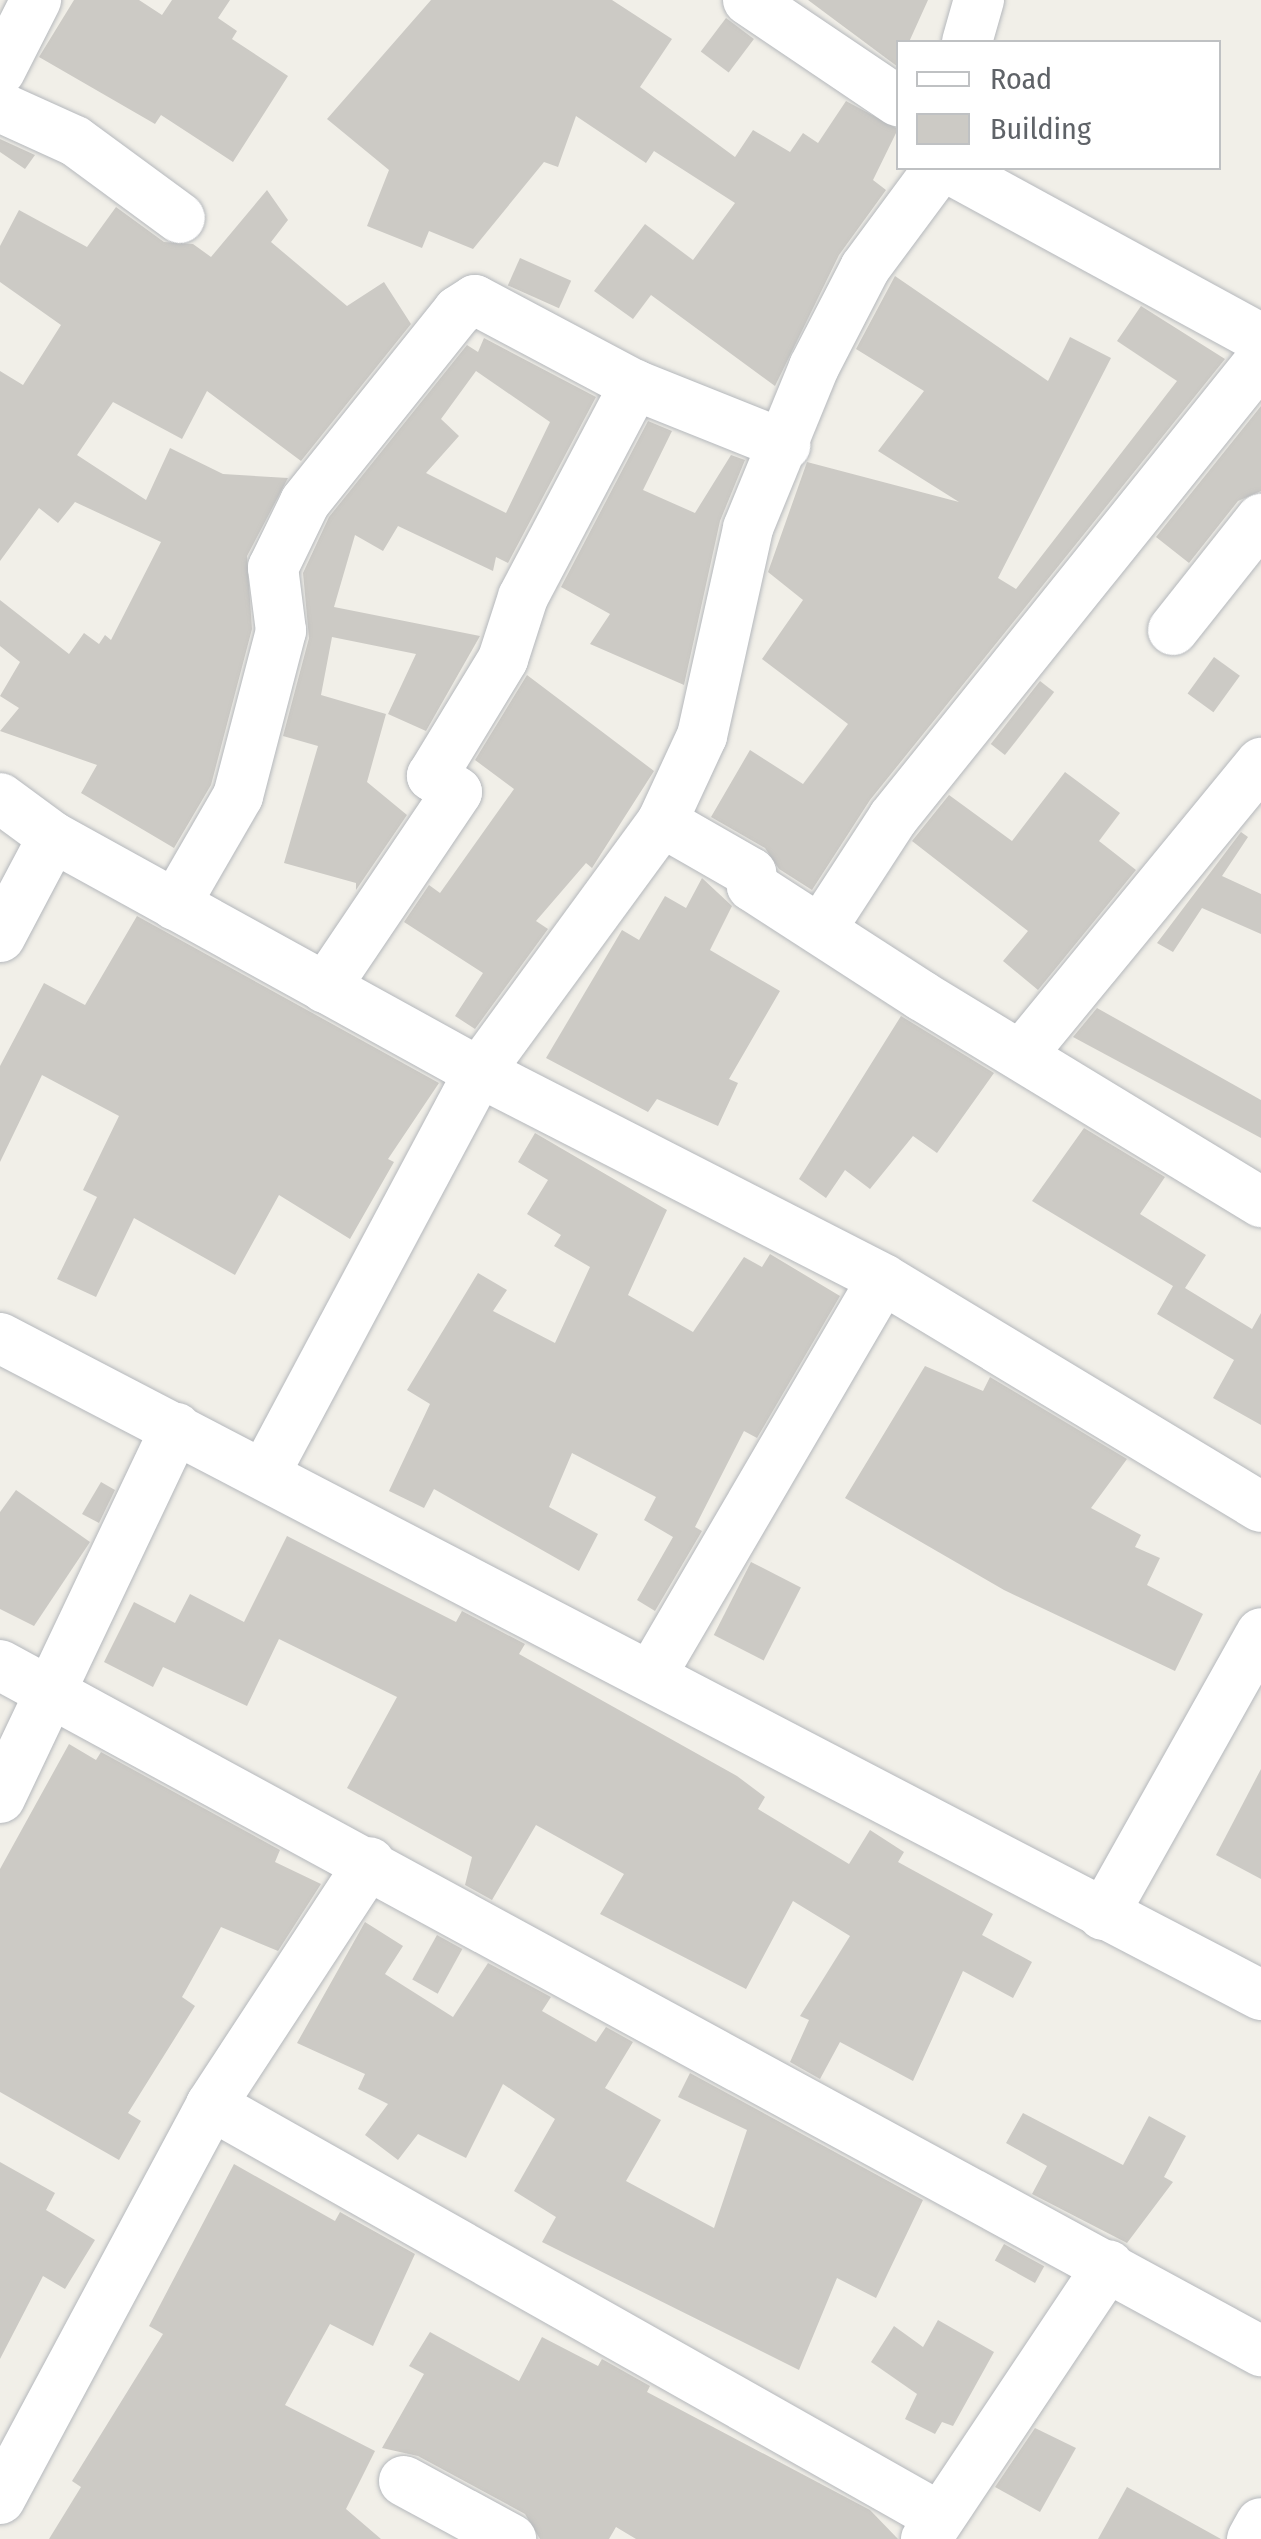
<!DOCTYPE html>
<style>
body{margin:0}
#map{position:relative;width:1261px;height:2539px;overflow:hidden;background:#f1efe8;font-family:"Fira Sans Condensed",sans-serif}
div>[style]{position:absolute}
.building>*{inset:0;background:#cccac5;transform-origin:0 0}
.roads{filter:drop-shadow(0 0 2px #b5b8bc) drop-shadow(0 0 2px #b5b8bc)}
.minor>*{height:50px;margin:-25px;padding:0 25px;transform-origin:25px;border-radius:25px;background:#fff}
span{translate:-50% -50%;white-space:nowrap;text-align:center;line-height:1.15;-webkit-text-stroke:8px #fff;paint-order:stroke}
.legend{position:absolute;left:896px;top:40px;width:325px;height:130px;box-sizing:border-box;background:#fff;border:2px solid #bfc1c3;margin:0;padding:12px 18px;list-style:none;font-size:30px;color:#5f6368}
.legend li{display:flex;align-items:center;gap:20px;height:50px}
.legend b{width:50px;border:2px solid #bfc1c3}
</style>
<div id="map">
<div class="building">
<div style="clip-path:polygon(74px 0,139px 0,162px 15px,172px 0,230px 0,218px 18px,237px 31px,232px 39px,288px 76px,233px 162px,161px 115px,155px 124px,39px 57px)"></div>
<div style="clip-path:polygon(431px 0,612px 0,672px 39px,640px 87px,735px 157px,753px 130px,790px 152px,803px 133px,818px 143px,846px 101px,898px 129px,873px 180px,886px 190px,839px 255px,775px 386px,651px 295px,633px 319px,594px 291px,645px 224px,693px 260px,735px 203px,654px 151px,646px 163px,576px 116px,558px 167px,544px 162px,473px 249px,429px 231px,422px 248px,367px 226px,389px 170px,327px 119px)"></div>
<div style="clip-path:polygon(808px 0,928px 0,909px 42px,898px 42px,898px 67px)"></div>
<div style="left:726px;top:18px;width:35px;height:42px;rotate:37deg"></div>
<div style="clip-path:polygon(0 139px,35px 155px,25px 169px,0 152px)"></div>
<div style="clip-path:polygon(267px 190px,288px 220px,271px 242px,347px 306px,384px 282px,411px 324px,301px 461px,207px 391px,182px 439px,113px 402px,77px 455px,146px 500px,170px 448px,223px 474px,288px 478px,247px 556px,252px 629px,211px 785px,174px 848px,81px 793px,97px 765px,0 731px,19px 708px,0 696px,20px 662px,0 646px,0 600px,69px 654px,84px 633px,99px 644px,105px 635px,111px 640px,161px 542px,75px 502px,58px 523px,39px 508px,0 561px,0 371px,23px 385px,61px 325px,0 282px,0 246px,19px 210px,87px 247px,116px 207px,164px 242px,193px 244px,211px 257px)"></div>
<div style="left:520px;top:258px;width:56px;height:30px;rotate:24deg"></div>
<div style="clip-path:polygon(895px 276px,1048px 381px,1070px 337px,1111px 358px,998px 578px,1016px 589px,1177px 381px,1117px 341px,1141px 306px,1225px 359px,870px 800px,812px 890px,779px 869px,765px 848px,711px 817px,750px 750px,803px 784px,848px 724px,762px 659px,803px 600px,768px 572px,807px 462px,959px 502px,878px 451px,924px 391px,856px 349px)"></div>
<div style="clip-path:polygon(evenodd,484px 338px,596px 397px,508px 563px,496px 557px,493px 571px,398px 526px,383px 551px,355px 535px,334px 607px,480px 636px,426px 731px,388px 714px,416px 654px,332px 637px,321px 695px,386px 714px,367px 782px,407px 815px,356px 890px,356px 883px,284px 863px,318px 746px,283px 736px,309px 638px,303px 573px,329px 517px,467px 345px,478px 352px,484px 338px,476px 371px,550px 422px,506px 513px,426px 473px,459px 436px,441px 419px,476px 371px)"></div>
<div style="clip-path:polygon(1261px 406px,1261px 491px,1238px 501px,1189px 563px,1156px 537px)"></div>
<div style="clip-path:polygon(648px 421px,672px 431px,643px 490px,695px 513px,731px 455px,745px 460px,720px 521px,684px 685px,590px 644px,610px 614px,561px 587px)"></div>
<div style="left:1214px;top:657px;width:32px;height:45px;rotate:36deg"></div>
<div style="clip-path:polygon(527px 675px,654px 771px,592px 868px,586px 863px,536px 921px,548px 929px,475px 1029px,455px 1016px,483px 973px,404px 922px,429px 885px,440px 893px,514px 789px,475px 760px)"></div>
<div style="left:1040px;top:681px;width:18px;height:80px;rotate:38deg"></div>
<div style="clip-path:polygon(1065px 772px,1120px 813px,1099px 841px,1136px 870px,1038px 990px,1003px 961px,1028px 931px,912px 841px,949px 795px,1012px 841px)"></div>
<div style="clip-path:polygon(1241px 832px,1248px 837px,1222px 876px,1261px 894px,1261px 934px,1202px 908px,1173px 952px,1157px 943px)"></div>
<div style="clip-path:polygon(702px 878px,732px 906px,710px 950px,780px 991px,729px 1079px,738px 1083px,718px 1126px,657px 1099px,648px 1112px,546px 1058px,622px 930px,639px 940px,665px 896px,686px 908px)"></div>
<div style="clip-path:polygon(137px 916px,439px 1083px,388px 1159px,394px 1162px,350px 1239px,279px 1195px,235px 1275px,134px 1218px,96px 1297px,57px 1279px,97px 1197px,83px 1190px,119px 1116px,42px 1075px,0 1162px,0 1066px,44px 983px,85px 1005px)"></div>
<div style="clip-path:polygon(1097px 1008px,1261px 1100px,1261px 1138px,1073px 1037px)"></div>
<div style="clip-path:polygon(901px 1016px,994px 1073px,937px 1153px,913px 1136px,870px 1189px,845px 1170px,826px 1198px,799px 1179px)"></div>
<div style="clip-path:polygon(1084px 1128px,1165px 1177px,1140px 1214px,1206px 1255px,1185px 1288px,1252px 1329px,1261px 1313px,1261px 1425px,1213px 1398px,1234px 1360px,1157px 1314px,1173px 1286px,1032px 1201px)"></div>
<div style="clip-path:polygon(535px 1133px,667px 1210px,628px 1295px,693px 1332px,744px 1257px,762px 1267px,770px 1254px,840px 1296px,757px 1438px,744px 1431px,695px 1527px,702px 1531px,655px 1611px,637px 1600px,673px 1537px,644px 1520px,656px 1497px,572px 1453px,549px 1507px,598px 1534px,579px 1571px,434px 1489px,424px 1508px,389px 1491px,430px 1404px,407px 1390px,478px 1273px,507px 1290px,493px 1311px,555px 1343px,590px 1267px,554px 1246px,561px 1235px,527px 1214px,548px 1180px,518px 1162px)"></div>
<div style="clip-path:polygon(925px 1366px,983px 1391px,990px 1377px,1127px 1459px,1091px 1508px,1141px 1535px,1135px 1547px,1160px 1558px,1147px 1585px,1203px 1614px,1175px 1671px,1004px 1590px,845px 1498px)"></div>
<div style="clip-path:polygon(101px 1482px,115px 1490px,99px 1523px,82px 1514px)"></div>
<div style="clip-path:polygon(16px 1490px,90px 1542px,34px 1626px,0 1609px,0 1512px)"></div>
<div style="clip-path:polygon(287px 1536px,456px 1622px,462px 1611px,525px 1644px,519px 1654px,737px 1776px,765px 1797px,758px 1809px,849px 1864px,870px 1830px,904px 1852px,898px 1862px,993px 1914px,982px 1935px,1032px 1962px,1013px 1998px,963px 1971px,913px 2081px,840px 2042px,820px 2079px,790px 2062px,809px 2020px,800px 2016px,850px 1936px,793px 1901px,746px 1989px,600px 1914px,624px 1874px,536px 1825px,492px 1900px,465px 1885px,472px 1857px,347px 1788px,397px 1697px,279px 1639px,247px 1706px,163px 1667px,153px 1687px,104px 1662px,134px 1602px,175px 1623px,190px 1594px,244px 1622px)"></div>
<div style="left:751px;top:1562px;width:56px;height:82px;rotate:27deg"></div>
<div style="clip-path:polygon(69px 1744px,96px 1760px,101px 1752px,280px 1850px,275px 1862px,321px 1884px,278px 1951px,221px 1927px,182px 1997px,195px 2006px,128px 2113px,141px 2121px,119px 2160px,0 2092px,0 1869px)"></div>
<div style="clip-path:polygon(1261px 1769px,1261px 1879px,1216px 1855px)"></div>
<div style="clip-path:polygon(365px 1922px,403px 1946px,385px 1974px,453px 2017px,488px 1963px,551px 1997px,542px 2011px,596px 2042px,606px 2027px,633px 2042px,605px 2088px,661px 2120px,626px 2181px,714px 2228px,747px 2130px,678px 2097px,690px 2073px,923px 2200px,876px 2298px,837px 2278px,799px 2370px,542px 2242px,556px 2217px,514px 2191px,555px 2119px,503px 2084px,466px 2158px,418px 2134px,398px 2160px,365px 2135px,388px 2104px,358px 2089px,365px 2074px,297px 2043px)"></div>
<div style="left:437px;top:1935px;width:29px;height:51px;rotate:29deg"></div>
<div style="clip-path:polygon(1023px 2113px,1123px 2165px,1149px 2116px,1186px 2136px,1164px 2177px,1173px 2182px,1127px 2243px,1032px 2194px,1047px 2166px,1006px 2143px)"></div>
<div style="clip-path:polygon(0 2162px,55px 2193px,46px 2210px,95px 2240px,65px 2289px,43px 2276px,0 2359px)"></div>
<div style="clip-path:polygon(234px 2164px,335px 2221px,340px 2212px,415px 2254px,373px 2346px,330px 2324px,285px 2405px,375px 2451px,346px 2509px,381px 2539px,49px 2539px,81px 2487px,72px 2481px,163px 2334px,149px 2326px)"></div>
<div style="left:1004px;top:2244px;width:46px;height:19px;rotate:29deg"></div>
<div style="clip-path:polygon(938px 2320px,994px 2352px,953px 2426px,942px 2422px,935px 2434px,905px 2419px,917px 2394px,871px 2362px,894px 2326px,923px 2347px)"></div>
<div style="clip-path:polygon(430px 2332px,519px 2381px,542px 2337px,598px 2366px,602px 2359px,650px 2386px,647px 2392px,870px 2510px,898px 2539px,636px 2539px,616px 2527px,609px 2539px,540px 2539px,525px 2514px,418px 2456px,382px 2448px,424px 2374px,409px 2366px)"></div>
<div style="clip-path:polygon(1035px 2428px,1076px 2448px,1040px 2512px,995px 2487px)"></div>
<div style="clip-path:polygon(1127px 2487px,1221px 2539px,1098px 2539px)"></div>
</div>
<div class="roads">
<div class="minor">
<div style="left:748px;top:0;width:181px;rotate:34deg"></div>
<div style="left:967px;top:42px;width:44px;rotate:-74.1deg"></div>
<div style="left:0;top:71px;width:80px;rotate:-63.1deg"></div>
<div style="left:0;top:107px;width:82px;rotate:24.4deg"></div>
<div style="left:75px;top:141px;width:130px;rotate:36.3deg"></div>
<div style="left:948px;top:168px;width:357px;rotate:28.6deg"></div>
<div style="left:1173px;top:630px;width:142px;rotate:-51.6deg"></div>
<div style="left:0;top:798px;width:66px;rotate:36.3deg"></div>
<div style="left:53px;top:837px;width:487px;rotate:28.9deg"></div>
<div style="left:479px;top:1072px;width:454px;rotate:27.1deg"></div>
<div style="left:883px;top:1279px;width:441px;rotate:31.1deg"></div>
<div style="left:662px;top:822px;width:103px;rotate:29.8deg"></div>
<div style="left:751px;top:873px;width:13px;rotate:86deg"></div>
<div style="left:752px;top:886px;width:202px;rotate:32.9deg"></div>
<div style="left:922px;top:996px;width:397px;rotate:31.3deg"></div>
<div style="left:175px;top:905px;width:126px;rotate:-60deg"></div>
<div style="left:238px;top:796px;width:171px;rotate:-75.4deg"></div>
<div style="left:281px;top:631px;width:64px;rotate:-97.2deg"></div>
<div style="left:273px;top:568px;width:73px;rotate:-64.1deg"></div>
<div style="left:305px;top:502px;width:245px;rotate:-51.3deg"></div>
<div style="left:458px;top:311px;width:20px;rotate:-33deg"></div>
<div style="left:475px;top:300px;width:181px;rotate:28deg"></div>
<div style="left:635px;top:385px;width:162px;rotate:21.8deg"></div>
<div style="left:821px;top:929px;width:132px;rotate:-57deg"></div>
<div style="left:893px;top:818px;width:588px;rotate:-51.22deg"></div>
<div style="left:0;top:937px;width:113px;rotate:-62.1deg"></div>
<div style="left:325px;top:988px;width:236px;rotate:-56deg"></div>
<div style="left:457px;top:792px;width:30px;rotate:-147deg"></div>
<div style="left:432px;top:776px;width:137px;rotate:-58.7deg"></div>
<div style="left:503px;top:659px;width:65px;rotate:-72.1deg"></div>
<div style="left:523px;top:597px;width:240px;rotate:-62.2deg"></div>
<div style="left:1022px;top:1054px;width:377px;rotate:-50.6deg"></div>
<div style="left:0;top:1338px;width:1422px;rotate:27.52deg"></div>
<div style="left:265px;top:1473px;width:455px;rotate:-61.9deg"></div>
<div style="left:479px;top:1072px;width:310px;rotate:-53.8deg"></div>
<div style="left:662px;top:822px;width:95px;rotate:-65.1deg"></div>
<div style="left:702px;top:736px;width:213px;rotate:-77.5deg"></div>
<div style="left:748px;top:528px;width:174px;rotate:-67.7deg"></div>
<div style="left:814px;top:367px;width:111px;rotate:-62.7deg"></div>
<div style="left:865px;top:268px;width:124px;rotate:-53.5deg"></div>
<div style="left:0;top:1665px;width:1436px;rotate:28.55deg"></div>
<div style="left:653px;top:1672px;width:455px;rotate:-59.7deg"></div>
<div style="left:0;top:1798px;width:410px;rotate:-64.6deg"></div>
<div style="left:1103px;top:1915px;width:323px;rotate:-60.7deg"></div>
<div style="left:211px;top:2105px;width:835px;rotate:29.48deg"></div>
<div style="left:404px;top:2481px;width:122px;rotate:28.5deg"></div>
<div style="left:0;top:2499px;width:447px;rotate:-61.8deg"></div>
<div style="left:211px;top:2105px;width:290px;rotate:-56.8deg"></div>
<div style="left:926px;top:2539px;width:329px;rotate:-56.3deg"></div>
<div style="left:1252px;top:2539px;width:18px;rotate:-61deg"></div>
</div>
</div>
<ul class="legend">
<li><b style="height:12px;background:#fff"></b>Road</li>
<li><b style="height:28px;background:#cccac5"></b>Building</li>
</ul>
</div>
